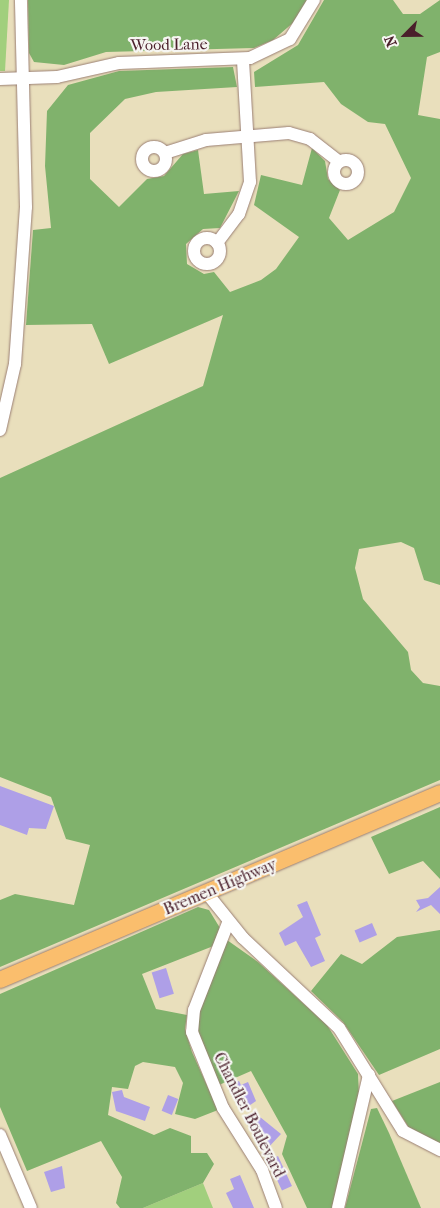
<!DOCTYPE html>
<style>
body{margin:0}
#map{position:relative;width:440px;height:1208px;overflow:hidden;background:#e9dfbc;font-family:"IM FELL French Canon",serif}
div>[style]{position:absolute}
.green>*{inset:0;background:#a1cf7d}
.forest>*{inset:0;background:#80b26c}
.building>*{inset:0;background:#ae9fe7;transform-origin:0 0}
.roads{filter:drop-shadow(0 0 1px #9a7f74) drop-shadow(0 0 1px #9a7f74)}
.minor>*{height:12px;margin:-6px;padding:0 6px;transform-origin:6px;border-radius:6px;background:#fff}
.minor>.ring{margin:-6px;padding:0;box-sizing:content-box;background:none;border:12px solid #fff;border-radius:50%}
.major>*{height:16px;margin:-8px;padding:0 8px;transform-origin:8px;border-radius:8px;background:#fabe6d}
span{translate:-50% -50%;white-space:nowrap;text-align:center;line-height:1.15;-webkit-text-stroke:4.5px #f6f6f2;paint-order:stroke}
.street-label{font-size:16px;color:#4a1f2b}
.north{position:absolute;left:380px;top:10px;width:50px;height:50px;-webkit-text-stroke:4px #f6f6f2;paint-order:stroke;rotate:247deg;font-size:14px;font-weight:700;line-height:20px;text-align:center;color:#4a1f2b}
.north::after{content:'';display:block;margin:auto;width:18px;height:22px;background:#4a1f2b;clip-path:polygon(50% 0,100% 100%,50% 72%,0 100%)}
</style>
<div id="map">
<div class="green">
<div style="clip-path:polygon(0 0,9px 0,5px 71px,0 71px)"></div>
<div style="clip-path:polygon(203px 1183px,213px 1208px,143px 1208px)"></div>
</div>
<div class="forest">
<div style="clip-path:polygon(28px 0,307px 0,294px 22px,273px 40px,254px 48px,106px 52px,64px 65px,34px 62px,29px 53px)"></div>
<div style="clip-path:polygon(324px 0,393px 0,403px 14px,420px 14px,440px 0,440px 52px,427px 57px,418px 115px,440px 119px,440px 585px,424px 580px,414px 548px,401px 542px,359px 549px,355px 568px,363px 599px,408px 652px,411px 670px,423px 683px,440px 686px,440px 780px,0 967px,0 900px,15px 894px,74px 905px,90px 845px,66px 839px,51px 797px,0 777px,0 478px,203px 386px,223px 315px,109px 364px,92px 324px,26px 325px,33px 230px,51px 228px,45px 166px,47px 111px,68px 85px,119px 71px,233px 67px,237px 87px,156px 92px,125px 99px,90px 133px,90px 179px,119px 207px,147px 179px,164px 176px,183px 154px,198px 150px,204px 194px,239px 191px,220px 228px,203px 229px,186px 244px,187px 264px,204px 274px,214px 272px,230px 292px,261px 280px,276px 269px,299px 237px,254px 205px,261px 175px,302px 185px,312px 148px,325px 161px,328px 179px,340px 190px,329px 218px,348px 240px,394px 212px,411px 178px,385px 124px,368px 122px,341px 104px,324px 82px,255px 87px,254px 72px,298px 45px)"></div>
<div style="clip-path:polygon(440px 807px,440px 879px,423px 861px,389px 874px,371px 837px)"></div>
<div style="clip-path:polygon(198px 907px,209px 910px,220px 928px,216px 945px,142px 974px,156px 1009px,187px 1015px,185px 1029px,192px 1052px,218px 1110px,195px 1119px,175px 1114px,183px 1083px,175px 1067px,143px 1062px,135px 1066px,128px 1089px,112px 1087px,108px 1115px,154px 1135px,170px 1128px,191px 1136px,191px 1153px,207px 1153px,214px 1164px,203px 1183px,143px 1208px,120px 1208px,116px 1203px,122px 1177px,101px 1141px,27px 1171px,0 1107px,0 994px)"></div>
<div style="clip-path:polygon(440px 930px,440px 1049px,379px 1075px,343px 1022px,311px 991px,341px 954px,362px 964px,397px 937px)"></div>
<div style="clip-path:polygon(227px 940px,258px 962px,327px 1025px,358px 1074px,359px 1095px,332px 1208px,307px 1208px,282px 1154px,287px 1136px,251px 1071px,219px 1085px,197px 1037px,195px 1018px)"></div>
<div style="clip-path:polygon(440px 1082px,440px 1143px,411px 1131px,392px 1101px)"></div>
<div style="clip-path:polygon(377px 1108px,389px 1133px,421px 1208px,345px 1208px,371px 1109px)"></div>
</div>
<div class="building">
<div style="clip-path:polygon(0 786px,54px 806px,46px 829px,29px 828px,27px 835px,0 825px)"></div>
<div style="clip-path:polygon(440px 887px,440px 914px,431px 905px,416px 912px,420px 907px,416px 900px,428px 898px)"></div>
<div style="clip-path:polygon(307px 901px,321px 935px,315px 938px,325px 961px,311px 967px,296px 941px,285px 946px,279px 933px,303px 917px,297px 905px)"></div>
<div style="left:372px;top:923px;width:13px;height:19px;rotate:67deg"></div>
<div style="left:166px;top:968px;width:27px;height:15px;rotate:73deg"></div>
<div style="clip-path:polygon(239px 1081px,241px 1085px,248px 1082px,256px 1101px,243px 1110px,227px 1086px)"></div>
<div style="clip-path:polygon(122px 1090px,124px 1097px,150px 1107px,145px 1121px,116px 1111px,112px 1092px)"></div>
<div style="left:168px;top:1095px;width:11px;height:17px;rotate:22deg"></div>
<div style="clip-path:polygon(260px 1117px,281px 1134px,266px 1150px,256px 1144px,261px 1140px,249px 1125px)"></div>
<div style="left:278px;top:1156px;width:33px;height:11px;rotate:65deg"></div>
<div style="clip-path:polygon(62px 1166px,65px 1188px,51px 1192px,44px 1172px)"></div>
<div style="clip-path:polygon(240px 1175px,254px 1208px,233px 1208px,226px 1193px,234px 1189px,230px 1179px)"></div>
</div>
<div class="roads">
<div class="minor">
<div style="left:0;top:79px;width:57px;rotate:-2deg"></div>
<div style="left:57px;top:77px;width:64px;rotate:-12.7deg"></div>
<div style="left:119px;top:63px;width:131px;rotate:-2.2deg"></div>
<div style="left:250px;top:58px;width:44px;rotate:-25.4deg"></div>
<div style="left:290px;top:39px;width:46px;rotate:-58.4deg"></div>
<div class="ring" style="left:142px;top:147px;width:12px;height:12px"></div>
<div style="left:165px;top:153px;width:43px;rotate:-17.6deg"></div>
<div style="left:206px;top:140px;width:83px;rotate:-4.8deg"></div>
<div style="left:289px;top:133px;width:22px;rotate:16deg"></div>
<div style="left:310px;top:139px;width:37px;rotate:38deg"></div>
<div class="ring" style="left:334px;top:160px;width:12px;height:12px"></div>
<div class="ring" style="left:194px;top:238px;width:14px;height:14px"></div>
<div style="left:217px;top:243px;width:36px;rotate:-53deg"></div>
<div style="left:239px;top:214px;width:34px;rotate:-71deg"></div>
<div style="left:250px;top:182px;width:123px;rotate:-93.3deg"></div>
<div style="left:0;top:430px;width:68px;rotate:-77.2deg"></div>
<div style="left:15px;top:364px;width:157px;rotate:-86deg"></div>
<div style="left:26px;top:207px;width:207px;rotate:-91.4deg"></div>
<div style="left:206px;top:892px;width:59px;rotate:51.2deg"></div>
<div style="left:243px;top:938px;width:132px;rotate:43.2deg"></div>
<div style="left:339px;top:1028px;width:121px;rotate:58.1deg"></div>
<div style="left:403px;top:1131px;width:42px;rotate:27.2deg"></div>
<div style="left:228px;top:923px;width:93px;rotate:111.3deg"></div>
<div style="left:194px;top:1010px;width:22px;rotate:95deg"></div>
<div style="left:192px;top:1032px;width:82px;rotate:67.8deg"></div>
<div style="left:223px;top:1108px;width:73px;rotate:57.8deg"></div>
<div style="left:262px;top:1170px;width:40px;rotate:69.8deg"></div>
<div style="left:0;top:1135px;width:79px;rotate:67deg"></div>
<div style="left:338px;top:1208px;width:137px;rotate:-76.9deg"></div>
</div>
<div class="major">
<div style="left:0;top:980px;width:478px;rotate:-23deg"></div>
</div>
</div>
<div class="street-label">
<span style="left:169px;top:45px;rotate:-1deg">Wood Lane</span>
<span style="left:220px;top:887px;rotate:-23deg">Bremen Highway</span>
<span style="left:249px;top:1115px;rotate:63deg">Chandler Boulevard</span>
</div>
<div class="north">N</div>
</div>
